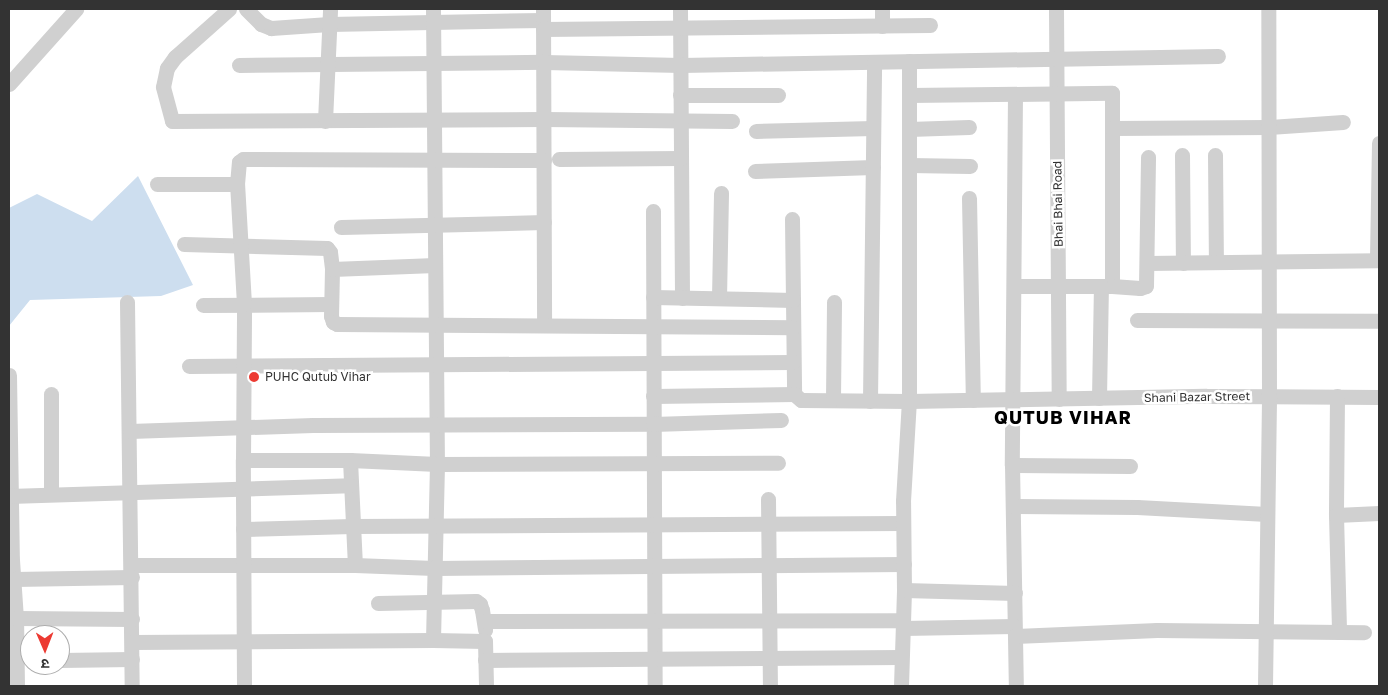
<!DOCTYPE html>
<meta charset="utf-8">
<style>
body{margin:0}
#map{position:relative;width:1388px;height:695px;overflow:hidden;background:#fff;font-family:"Golos Text","Noto Sans Devanagari",sans-serif}
div>[style]{position:absolute}
.water>*{inset:0;background:#cddeef}
.minor>*{height:15px;margin:-7.5px;padding:0 7.5px;transform-origin:7.5px;border-radius:7.5px;background:#d0d0d0}
.dots>*{width:14px;height:14px;translate:-50% -50%;box-sizing:border-box;border:2px solid #fff;border-radius:50%}
span{translate:-50% -50%;white-space:nowrap;text-align:center;line-height:1.15;-webkit-text-stroke:5px #fff;paint-order:stroke}
.street-label{font-size:12px;color:#333}
.poi-label{font-size:12px;color:#333}
.left{translate:0 -50%;text-align:left}
.district-label{font-size:18px;color:#000;font-weight:700;letter-spacing:1px}
.frame{position:absolute;inset:0;border:10px solid #333;pointer-events:none}
.north{position:absolute;left:20px;top:625px;width:50px;height:50px;box-sizing:border-box;background:#fff;border:1px solid #adadad;border-radius:50%;rotate:179deg;font-size:14px;font-weight:700;line-height:20px;text-align:center;color:#333}
.north::after{content:'';display:block;margin:auto;width:18px;height:22px;background:#ec3a32;clip-path:polygon(50% 0,100% 100%,50% 72%,0 100%)}
</style>
<div id="map">
<div class="water">
<div style="clip-path:polygon(138px 176px,193px 285px,161px 296px,30px 300px,9px 326px,9px 208px,37px 194px,92px 221px)"></div>
</div>
<div class="minor">
<div style="left:229px;top:9px;width:72px;rotate:138.4deg"></div>
<div style="left:175px;top:57px;width:14px;rotate:126deg"></div>
<div style="left:167px;top:68px;width:19px;rotate:102deg"></div>
<div style="left:163px;top:87px;width:35px;rotate:75deg"></div>
<div style="left:172px;top:121px;width:372px;rotate:-0.3deg"></div>
<div style="left:544px;top:119px;width:188px;rotate:0.6deg"></div>
<div style="left:246px;top:9px;width:21px;rotate:45deg"></div>
<div style="left:261px;top:24px;width:11px;rotate:22deg"></div>
<div style="left:271px;top:28px;width:58px;rotate:-3.9deg"></div>
<div style="left:329px;top:24px;width:214px;rotate:-1.1deg"></div>
<div style="left:433px;top:9px;width:455px;rotate:89.5deg"></div>
<div style="left:437px;top:464px;width:176px;rotate:91.3deg"></div>
<div style="left:543px;top:9px;width:316px;rotate:89.8deg"></div>
<div style="left:680px;top:9px;width:289px;rotate:89.6deg"></div>
<div style="left:1056px;top:9px;width:390px;rotate:89.6deg"></div>
<div style="left:882px;top:26px;width:17px;rotate:-90deg"></div>
<div style="left:543px;top:29px;width:387px;rotate:-0.6deg"></div>
<div style="left:239px;top:65px;width:305px;rotate:-0.6deg"></div>
<div style="left:544px;top:62px;width:137px;rotate:1.3deg"></div>
<div style="left:681px;top:65px;width:537px;rotate:-0.96deg"></div>
<div style="left:9px;top:84px;width:101px;rotate:-48.2deg"></div>
<div style="left:1015px;top:94px;width:371px;rotate:90.5deg"></div>
<div style="left:1012px;top:465px;width:221px;rotate:89deg"></div>
<div style="left:680px;top:95px;width:98px"></div>
<div style="left:909px;top:95px;width:203px;rotate:-0.6deg"></div>
<div style="left:1112px;top:93px;width:193px;rotate:90deg"></div>
<div style="left:1112px;top:286px;width:97px;rotate:180deg"></div>
<div style="left:325px;top:121px;width:112px;rotate:-87.4deg"></div>
<div style="left:1112px;top:128px;width:157px;rotate:-0.4deg"></div>
<div style="left:1269px;top:127px;width:74px;rotate:-3.9deg"></div>
<div style="left:909px;top:129px;width:60px;rotate:-1.9deg"></div>
<div style="left:756px;top:131px;width:117px;rotate:-1.5deg"></div>
<div style="left:1379px;top:143px;width:117px;rotate:91deg"></div>
<div style="left:1377px;top:260px;width:2px"></div>
<div style="left:1182px;top:155px;width:108px;rotate:89.5deg"></div>
<div style="left:1215px;top:155px;width:107px;rotate:89.5deg"></div>
<div style="left:559px;top:159px;width:122px;rotate:-0.5deg"></div>
<div style="left:909px;top:165px;width:61px;rotate:0.9deg"></div>
<div style="left:755px;top:171px;width:118px;rotate:-1.9deg"></div>
<div style="left:157px;top:184px;width:80px"></div>
<div style="left:969px;top:198px;width:202px;rotate:88.9deg"></div>
<div style="left:653px;top:211px;width:475px;rotate:89.8deg"></div>
<div style="left:792px;top:219px;width:175px;rotate:89.3deg"></div>
<div style="left:794px;top:394px;width:9px;rotate:41deg"></div>
<div style="left:801px;top:400px;width:108px;rotate:0.5deg"></div>
<div style="left:909px;top:401px;width:297px;rotate:-1deg"></div>
<div style="left:1206px;top:396px;width:173px;rotate:0.3deg"></div>
<div style="left:341px;top:227px;width:203px;rotate:-1.4deg"></div>
<div style="left:184px;top:244px;width:143px;rotate:1.6deg"></div>
<div style="left:327px;top:248px;width:5px;rotate:53deg"></div>
<div style="left:330px;top:252px;width:17px;rotate:83deg"></div>
<div style="left:332px;top:269px;width:47px;rotate:91.2deg"></div>
<div style="left:331px;top:316px;width:6px;rotate:72deg"></div>
<div style="left:333px;top:322px;width:4px;rotate:27deg"></div>
<div style="left:337px;top:324px;width:456px;rotate:0.4deg"></div>
<div style="left:1147px;top:263px;width:230px;rotate:-0.7deg"></div>
<div style="left:332px;top:269px;width:103px;rotate:-2.2deg"></div>
<div style="left:1112px;top:286px;width:28px;rotate:4deg"></div>
<div style="left:1140px;top:288px;width:6px;rotate:-18deg"></div>
<div style="left:1146px;top:286px;width:129px;rotate:-89.1deg"></div>
<div style="left:653px;top:297px;width:140px;rotate:1.2deg"></div>
<div style="left:719px;top:298px;width:105px;rotate:-88.9deg"></div>
<div style="left:127px;top:302px;width:384px;rotate:89.3deg"></div>
<div style="left:203px;top:305px;width:128px;rotate:-0.4deg"></div>
<div style="left:1137px;top:320px;width:242px;rotate:0.2deg"></div>
<div style="left:189px;top:366px;width:604px;rotate:-0.38deg"></div>
<div style="left:9px;top:375px;width:185px;rotate:89.1deg"></div>
<div style="left:12px;top:560px;width:58px;rotate:86.1deg"></div>
<div style="left:653px;top:396px;width:141px;rotate:-0.8deg"></div>
<div style="left:1337px;top:396px;width:119px;rotate:90.5deg"></div>
<div style="left:1336px;top:515px;width:117px;rotate:88.5deg"></div>
<div style="left:1099px;top:398px;width:112px;rotate:-89deg"></div>
<div style="left:833px;top:399px;width:97px;rotate:-89.4deg"></div>
<div style="left:870px;top:401px;width:339px;rotate:-89.3deg"></div>
<div style="left:130px;top:431px;width:183px;rotate:-1.9deg"></div>
<div style="left:313px;top:425px;width:340px;rotate:-0.2deg"></div>
<div style="left:653px;top:424px;width:128px;rotate:-1.8deg"></div>
<div style="left:243px;top:460px;width:156px;rotate:-89.6deg"></div>
<div style="left:244px;top:304px;width:120px;rotate:-93.3deg"></div>
<div style="left:237px;top:184px;width:22px;rotate:-85deg"></div>
<div style="left:239px;top:162px;width:5px;rotate:-37deg"></div>
<div style="left:243px;top:159px;width:301px;rotate:0.2deg"></div>
<div style="left:350px;top:460px;width:105px;rotate:87.3deg"></div>
<div style="left:1012px;top:465px;width:118px;rotate:0.5deg"></div>
<div style="left:51px;top:494px;width:100px;rotate:-90deg"></div>
<div style="left:9px;top:496px;width:341px;rotate:-1.8deg"></div>
<div style="left:768px;top:499px;width:187px;rotate:89.4deg"></div>
<div style="left:1014px;top:506px;width:123px;rotate:0.5deg"></div>
<div style="left:1137px;top:507px;width:130px;rotate:3.1deg"></div>
<div style="left:1336px;top:515px;width:43px;rotate:-2.7deg"></div>
<div style="left:243px;top:529px;width:109px;rotate:-1.6deg"></div>
<div style="left:352px;top:526px;width:551px;rotate:-0.31deg"></div>
<div style="left:132px;top:565px;width:223px"></div>
<div style="left:355px;top:565px;width:79px;rotate:2.2deg"></div>
<div style="left:434px;top:568px;width:470px;rotate:-0.5deg"></div>
<div style="left:14px;top:579px;width:118px;rotate:-1deg"></div>
<div style="left:904px;top:590px;width:111px;rotate:1.5deg"></div>
<div style="left:378px;top:603px;width:98px;rotate:-1.2deg"></div>
<div style="left:476px;top:601px;width:5px;rotate:37deg"></div>
<div style="left:480px;top:604px;width:6px;rotate:72deg"></div>
<div style="left:482px;top:610px;width:20px;rotate:81deg"></div>
<div style="left:484px;top:621px;width:419px;rotate:-0.1deg"></div>
<div style="left:903px;top:628px;width:111px;rotate:-1deg"></div>
<div style="left:1015px;top:636px;width:142px;rotate:-2.4deg"></div>
<div style="left:1157px;top:630px;width:207px;rotate:0.6deg"></div>
<div style="left:132px;top:642px;width:301px;rotate:-0.4deg"></div>
<div style="left:433px;top:640px;width:52px;rotate:1.1deg"></div>
<div style="left:485px;top:641px;width:45px;rotate:88.7deg"></div>
<div style="left:60px;top:660px;width:72px;rotate:-0.8deg"></div>
<div style="left:485px;top:660px;width:416px;rotate:-0.4deg"></div>
<div style="left:17px;top:686px;width:68px;rotate:-90.8deg"></div>
<div style="left:16px;top:618px;width:116px;rotate:0.5deg"></div>
<div style="left:244px;top:686px;width:226px;rotate:-90.3deg"></div>
<div style="left:243px;top:460px;width:107px"></div>
<div style="left:350px;top:460px;width:87px;rotate:2.6deg"></div>
<div style="left:437px;top:464px;width:341px;rotate:-0.2deg"></div>
<div style="left:901px;top:686px;width:96px;rotate:-88.2deg"></div>
<div style="left:904px;top:590px;width:89px;rotate:-90.6deg"></div>
<div style="left:903px;top:501px;width:100px;rotate:-86.6deg"></div>
<div style="left:909px;top:401px;width:340px;rotate:-90deg"></div>
<div style="left:1265px;top:686px;width:290px;rotate:-89.2deg"></div>
<div style="left:1269px;top:396px;width:387px;rotate:-90.1deg"></div>
</div>
<div class="dots">
<div style="left:254px;top:377px;background:#ec3a32"></div>
</div>
<div class="street-label">
<span style="left:1058px;top:204px;rotate:-91deg">Bhai Bhai Road</span>
<span style="left:1197px;top:397px;rotate:-1deg">Shani Bazar Street</span>
</div>
<div class="poi-label">
<span class="left" style="left:265px;top:377px">PUHC Qutub Vihar</span>
</div>
<div class="district-label">
<span style="left:1063px;top:417px">QUTUB VIHAR</span>
</div>
<div class="frame"></div>
<div class="north">उ</div>
</div>
